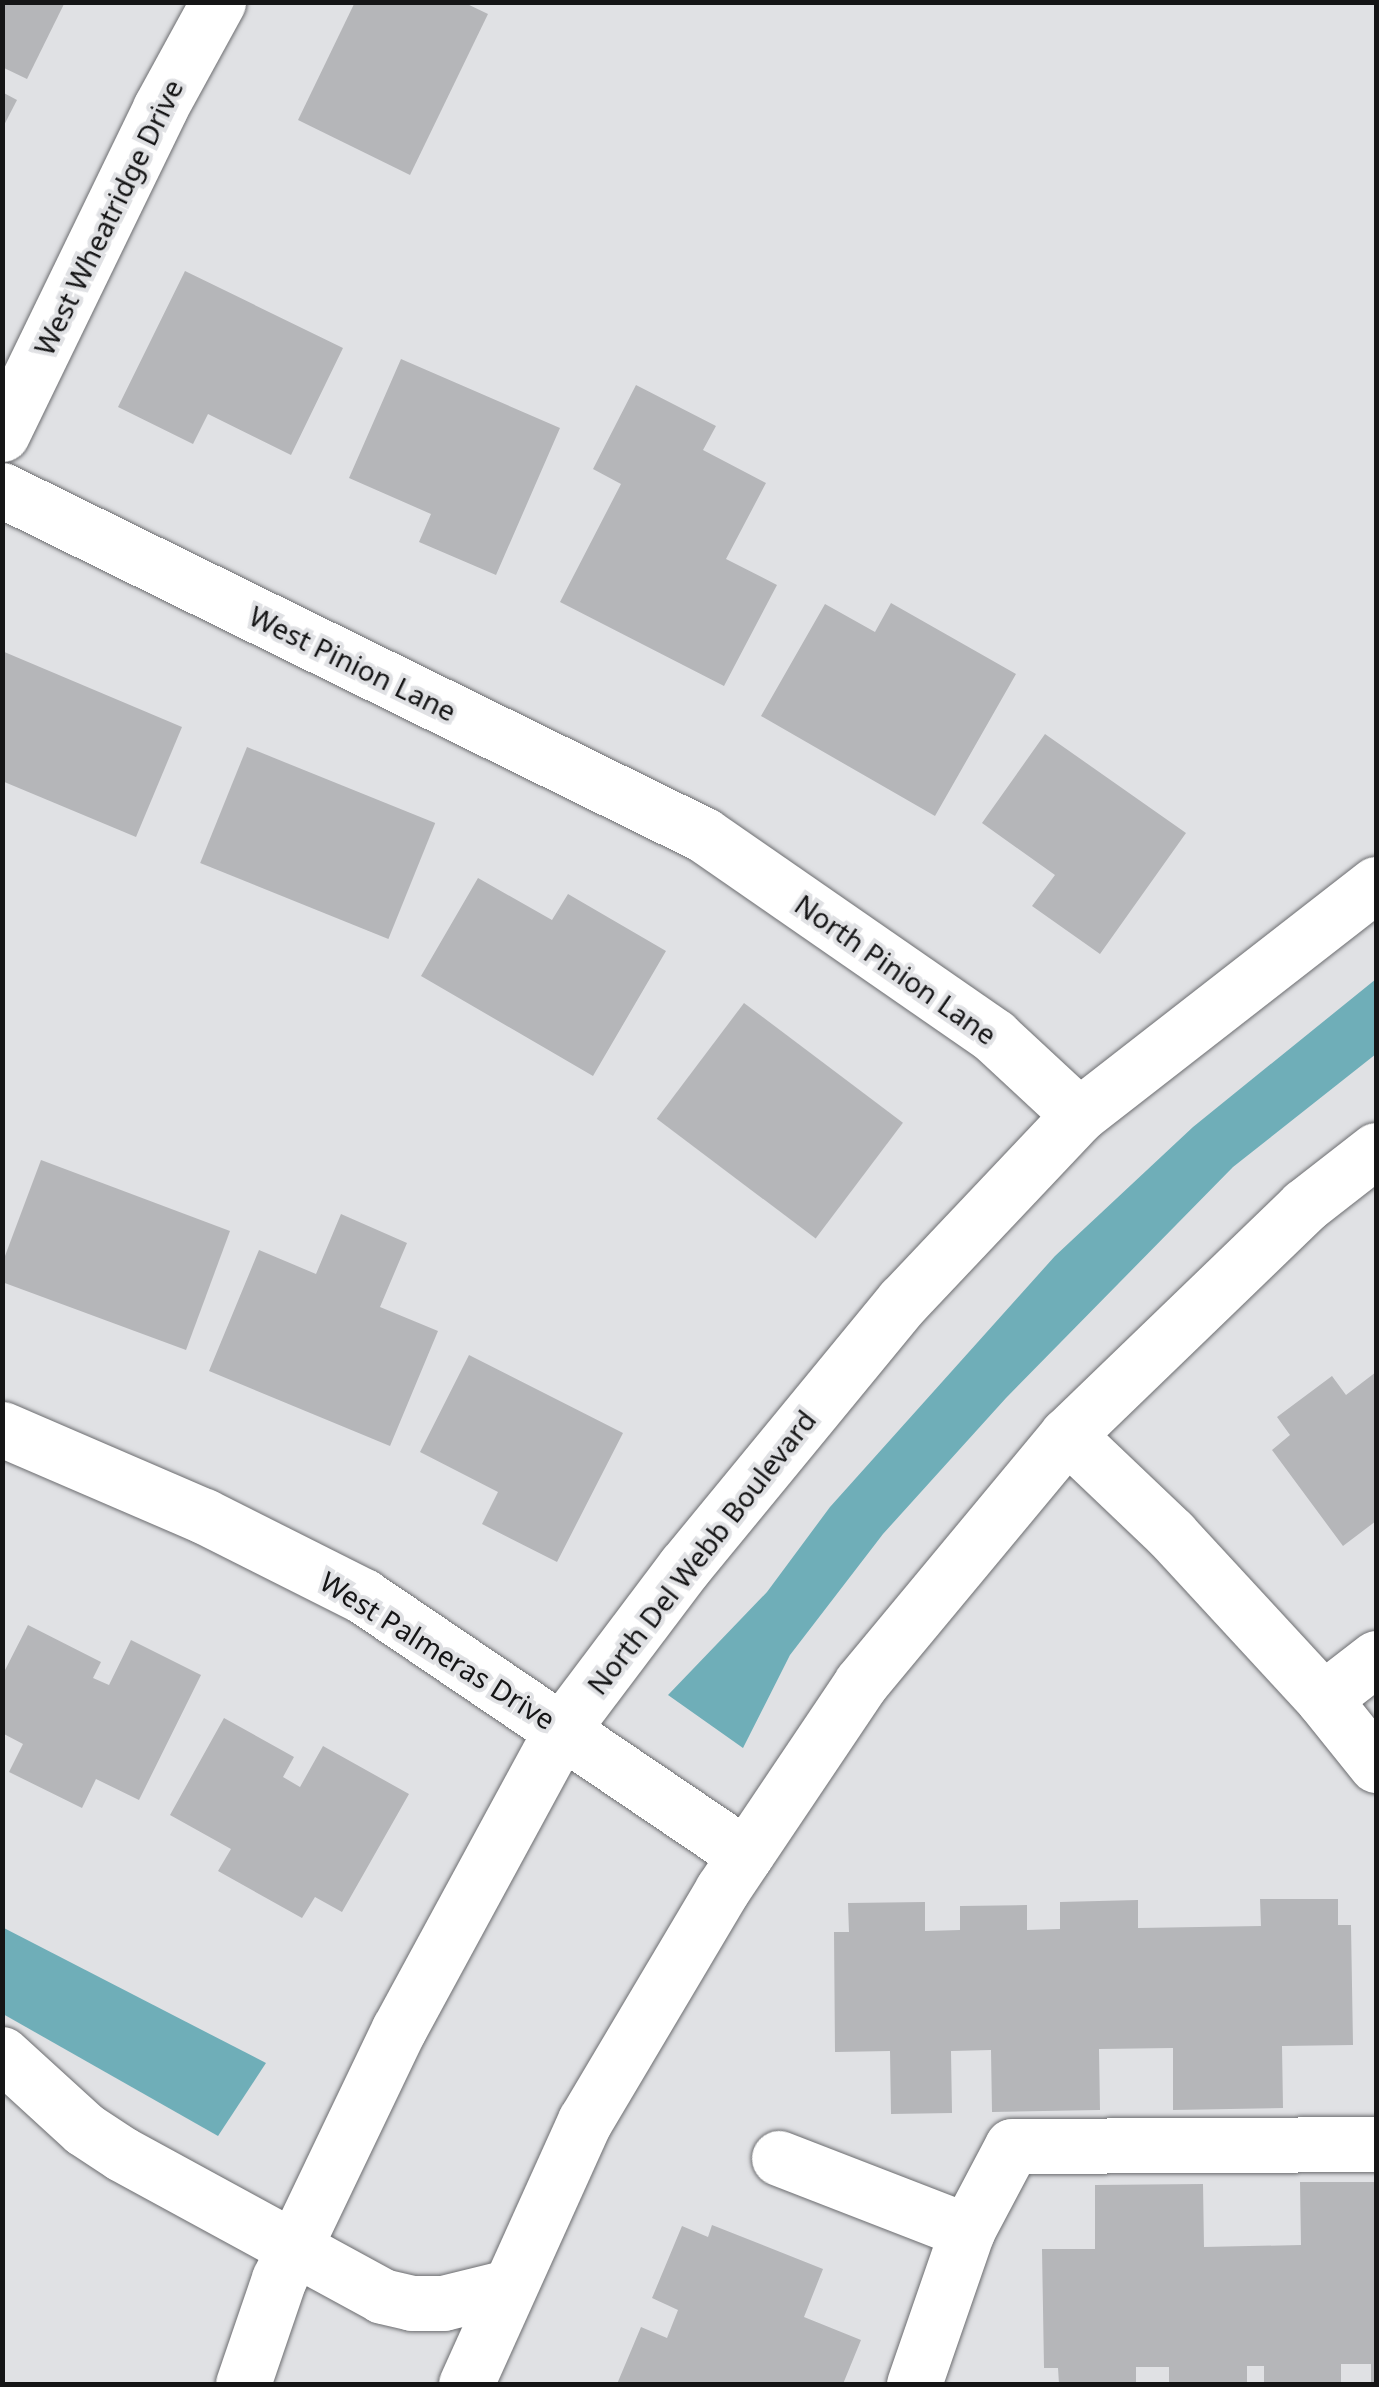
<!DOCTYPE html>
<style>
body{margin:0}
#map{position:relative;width:1379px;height:2387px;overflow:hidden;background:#e0e1e4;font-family:"Noto Sans",sans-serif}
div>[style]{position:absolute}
.water>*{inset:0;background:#6faeb8}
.building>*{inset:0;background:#b5b6b9;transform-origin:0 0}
.roads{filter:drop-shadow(0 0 2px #6c6d70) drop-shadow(0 0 2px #6c6d70)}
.minor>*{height:55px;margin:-27.5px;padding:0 27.5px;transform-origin:27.5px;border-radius:27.5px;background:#fff}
span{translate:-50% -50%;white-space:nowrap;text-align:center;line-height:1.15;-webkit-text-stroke:8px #e0e1e4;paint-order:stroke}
.street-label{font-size:28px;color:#151516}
.frame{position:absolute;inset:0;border:5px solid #151516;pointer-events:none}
</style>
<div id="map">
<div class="water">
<div style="clip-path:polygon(1376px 979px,1376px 1054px,1233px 1167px,1006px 1398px,883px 1534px,790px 1655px,743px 1748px,668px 1695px,767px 1592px,830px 1507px,1055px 1256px,1193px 1127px)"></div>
<div style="clip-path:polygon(2px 1927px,266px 2063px,218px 2136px,3px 2014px)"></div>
</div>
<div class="building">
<div style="clip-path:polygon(2px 2px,65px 2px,27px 79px,2px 67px)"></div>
<div style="clip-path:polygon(355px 2px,463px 2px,488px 14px,410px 175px,298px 120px)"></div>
<div style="clip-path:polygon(2px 92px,17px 100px,2px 129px)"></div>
<div style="clip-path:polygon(185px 271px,343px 348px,291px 455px,208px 414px,193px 444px,118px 407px)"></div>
<div style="clip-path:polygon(401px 359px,560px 428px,496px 575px,419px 542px,431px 514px,349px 478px)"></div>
<div style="clip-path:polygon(636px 385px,716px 426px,703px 450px,766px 483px,726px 559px,777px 585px,724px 686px,560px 602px,621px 484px,593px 469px)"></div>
<div style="clip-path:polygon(891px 603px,1016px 674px,935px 816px,761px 716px,825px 604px,875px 632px)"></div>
<div style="clip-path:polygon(2px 651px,182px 727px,136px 837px,2px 781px)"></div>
<div style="clip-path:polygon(1045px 734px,1186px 833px,1100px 954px,1032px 906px,1055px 875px,982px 823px)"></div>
<div style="left:247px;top:747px;width:203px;height:125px;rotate:22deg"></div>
<div style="clip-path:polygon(478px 878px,552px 920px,568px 894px,666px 951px,593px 1076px,421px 976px)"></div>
<div style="left:744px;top:1003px;width:199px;height:145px;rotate:37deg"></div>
<div style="clip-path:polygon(41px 1160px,230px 1231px,186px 1350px,2px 1282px,2px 1264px)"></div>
<div style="clip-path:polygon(341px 1214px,407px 1243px,380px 1307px,438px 1331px,390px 1446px,209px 1371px,259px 1250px,316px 1274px)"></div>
<div style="clip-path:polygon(469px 1355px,623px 1433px,557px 1562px,482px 1524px,498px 1492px,420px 1452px)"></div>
<div style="clip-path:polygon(1376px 1372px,1376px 1521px,1343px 1546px,1272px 1450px,1290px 1435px,1277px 1417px,1332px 1376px,1346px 1395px)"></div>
<div style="clip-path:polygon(28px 1625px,101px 1662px,93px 1678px,109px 1685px,131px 1640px,201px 1675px,139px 1800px,96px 1779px,82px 1808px,9px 1772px,23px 1744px,2px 1733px,2px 1676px)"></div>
<div style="clip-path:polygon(224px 1718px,294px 1757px,283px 1777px,300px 1787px,323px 1746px,409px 1794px,342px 1912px,315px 1897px,302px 1918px,218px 1871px,231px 1849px,170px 1815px)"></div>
<div style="clip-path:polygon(1260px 1899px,1338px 1899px,1338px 1925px,1351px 1925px,1353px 2045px,1282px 2046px,1283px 2108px,1173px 2110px,1173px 2048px,1099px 2049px,1100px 2110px,992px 2112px,991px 2050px,951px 2051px,952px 2113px,891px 2114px,890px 2051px,835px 2052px,834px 1932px,849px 1932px,848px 1903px,925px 1902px,925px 1931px,960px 1930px,960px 1906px,1027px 1905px,1027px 1930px,1060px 1929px,1060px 1902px,1138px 1900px,1138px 1928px,1261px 1926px)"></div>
<div style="clip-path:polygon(1300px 2182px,1376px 2182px,1376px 2384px,1371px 2384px,1371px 2364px,1341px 2364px,1341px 2384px,1264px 2384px,1264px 2366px,1247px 2366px,1247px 2384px,1169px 2384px,1169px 2367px,1136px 2367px,1136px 2384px,1059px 2384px,1058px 2368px,1044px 2368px,1042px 2249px,1095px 2249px,1095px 2185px,1203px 2184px,1204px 2247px,1301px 2245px)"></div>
<div style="clip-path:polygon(712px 2225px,823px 2269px,804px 2317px,861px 2340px,843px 2384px,617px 2384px,641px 2327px,667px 2338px,678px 2310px,652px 2298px,682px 2226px,708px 2237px)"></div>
</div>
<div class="roads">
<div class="minor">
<div style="left:2px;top:434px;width:362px;rotate:-64.1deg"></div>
<div style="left:160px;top:108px;width:121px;rotate:-61.3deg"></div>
<div style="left:2px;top:490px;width:782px;rotate:26.17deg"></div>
<div style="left:704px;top:835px;width:353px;rotate:34.7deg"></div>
<div style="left:994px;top:1036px;width:116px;rotate:42.9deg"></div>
<div style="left:2px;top:1429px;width:220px;rotate:23.3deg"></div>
<div style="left:204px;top:1516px;width:178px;rotate:26.7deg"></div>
<div style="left:363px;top:1596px;width:462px;rotate:34.1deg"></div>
<div style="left:1067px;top:1435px;width:144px;rotate:43.6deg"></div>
<div style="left:1171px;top:1534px;width:224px;rotate:47.3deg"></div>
<div style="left:1323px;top:1699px;width:85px;rotate:51.2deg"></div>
<div style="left:1323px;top:1699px;width:67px;rotate:-37.7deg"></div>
<div style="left:2px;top:2054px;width:111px;rotate:42.4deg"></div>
<div style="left:84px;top:2129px;width:45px;rotate:33.3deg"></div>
<div style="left:122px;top:2154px;width:296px;rotate:28.6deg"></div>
<div style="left:382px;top:2296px;width:31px;rotate:13deg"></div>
<div style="left:412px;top:2303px;width:31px"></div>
<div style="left:443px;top:2303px;width:67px;rotate:-13.8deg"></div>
<div style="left:779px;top:2158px;width:202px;rotate:21.2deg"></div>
<div style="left:243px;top:2384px;width:111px;rotate:-71.1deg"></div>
<div style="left:279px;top:2279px;width:277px;rotate:-64.4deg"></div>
<div style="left:399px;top:2029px;width:341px;rotate:-61.5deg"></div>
<div style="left:562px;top:1729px;width:204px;rotate:-53deg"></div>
<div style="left:685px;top:1566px;width:343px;rotate:-50.6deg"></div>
<div style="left:903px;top:1301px;width:256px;rotate:-46.6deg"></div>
<div style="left:1079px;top:1115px;width:376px;rotate:-37.9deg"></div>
<div style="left:466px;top:2384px;width:289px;rotate:-65.7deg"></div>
<div style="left:585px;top:2121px;width:269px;rotate:-59.3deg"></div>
<div style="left:722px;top:1890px;width:249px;rotate:-56.1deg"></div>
<div style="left:861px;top:1683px;width:322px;rotate:-50.3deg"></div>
<div style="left:1067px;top:1435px;width:330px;rotate:-44deg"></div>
<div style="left:1304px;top:1206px;width:91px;rotate:-37.9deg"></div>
<div style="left:914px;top:2384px;width:162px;rotate:-70.9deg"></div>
<div style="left:967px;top:2231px;width:96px;rotate:-62.1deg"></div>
<div style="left:1012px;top:2146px;width:364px;rotate:-0.3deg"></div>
</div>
</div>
<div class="street-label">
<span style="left:108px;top:217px;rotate:-64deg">West Wheatridge Drive</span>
<span style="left:353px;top:663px;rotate:26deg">West Pinion Lane</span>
<span style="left:896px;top:969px;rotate:35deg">North Pinion Lane</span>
<span style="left:701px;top:1552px;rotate:-52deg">North Del Webb Boulevard</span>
<span style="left:438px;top:1650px;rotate:32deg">West Palmeras Drive</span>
</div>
<div class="frame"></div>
</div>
